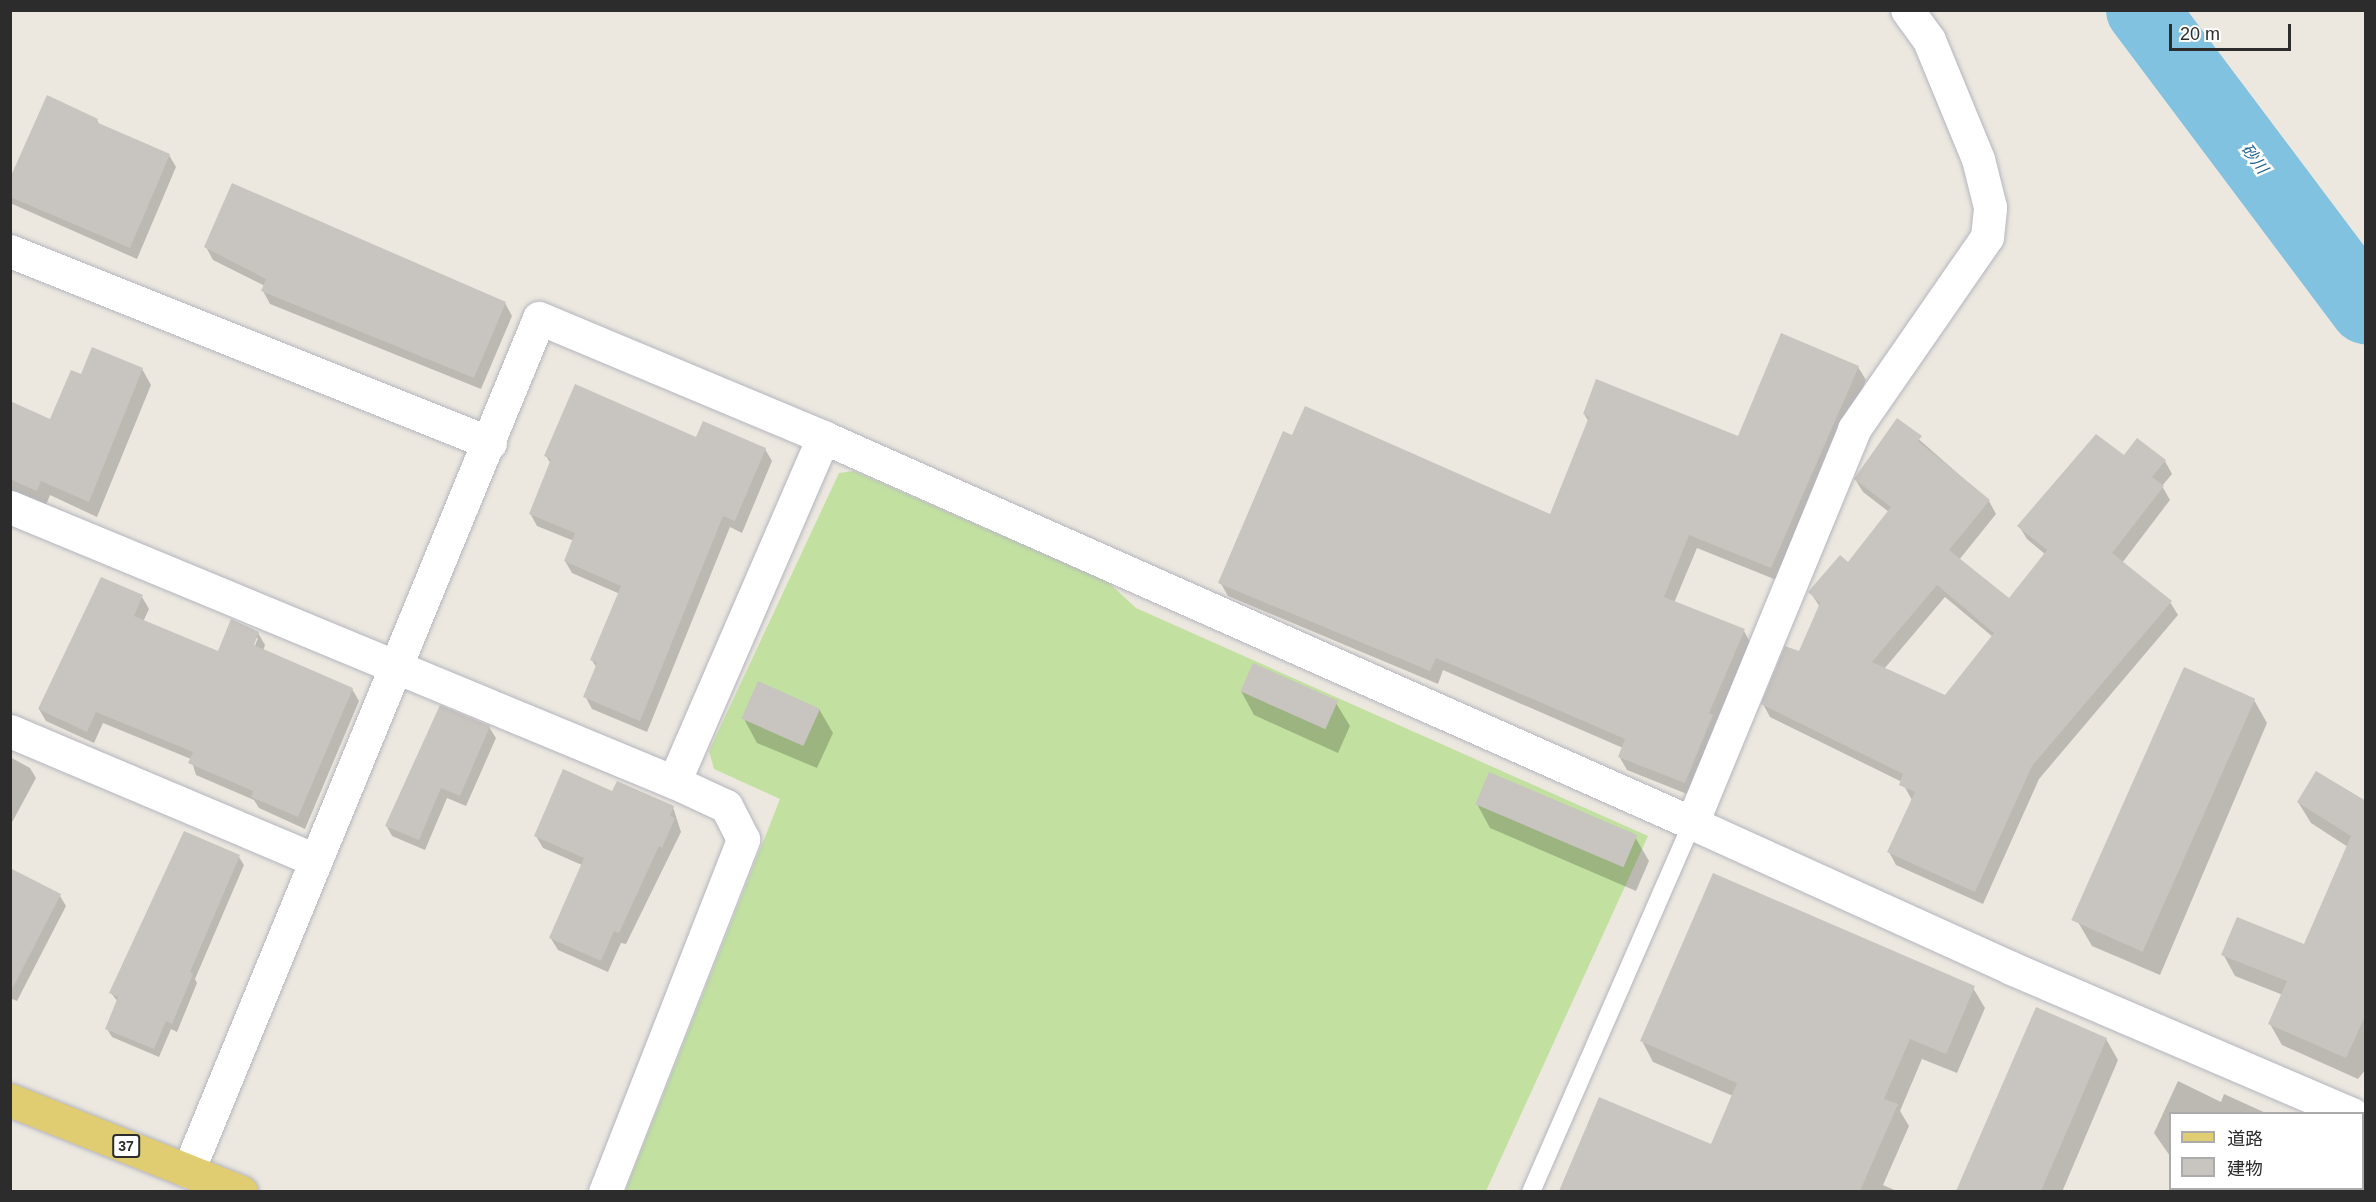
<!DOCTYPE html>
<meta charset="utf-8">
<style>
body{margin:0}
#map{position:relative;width:2376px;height:1202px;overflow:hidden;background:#ece8e0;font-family:Helvetica,"Noto Sans JP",sans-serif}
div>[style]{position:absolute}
.pitch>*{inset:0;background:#c2e1a1}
.shadow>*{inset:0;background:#0003}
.river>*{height:72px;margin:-36px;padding:0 36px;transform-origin:36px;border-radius:36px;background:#81c2e0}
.building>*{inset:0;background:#c8c4bf;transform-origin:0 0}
.roads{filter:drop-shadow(0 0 2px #b4b5be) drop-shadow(0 0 2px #b4b5be)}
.lane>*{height:18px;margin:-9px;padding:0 9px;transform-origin:9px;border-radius:9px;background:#fff}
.street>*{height:33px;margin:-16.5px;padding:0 16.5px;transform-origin:16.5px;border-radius:16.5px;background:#fff}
.secondary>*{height:33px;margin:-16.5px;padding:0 16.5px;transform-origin:16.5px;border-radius:16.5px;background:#fff}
.primary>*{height:33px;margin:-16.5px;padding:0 16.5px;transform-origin:16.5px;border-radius:16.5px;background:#e0cc71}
span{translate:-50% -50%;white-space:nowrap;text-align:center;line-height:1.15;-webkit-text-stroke:5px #fff;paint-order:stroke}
.shield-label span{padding:2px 4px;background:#fff;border:2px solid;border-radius:4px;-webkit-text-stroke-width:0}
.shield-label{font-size:14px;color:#2c2c2c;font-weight:700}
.water-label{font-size:16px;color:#1e618e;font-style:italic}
.frame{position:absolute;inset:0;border:12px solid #2c2c2c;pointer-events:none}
.legend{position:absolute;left:2169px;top:1112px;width:195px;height:78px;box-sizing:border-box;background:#fff;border:2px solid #ababab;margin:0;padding:8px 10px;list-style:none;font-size:18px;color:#2c2c2c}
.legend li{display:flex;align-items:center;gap:12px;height:30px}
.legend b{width:30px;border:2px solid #ababab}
.scale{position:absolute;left:2169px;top:24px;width:122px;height:27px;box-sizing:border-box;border:3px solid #2c2c2c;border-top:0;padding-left:8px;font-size:18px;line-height:21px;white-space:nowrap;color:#2c2c2c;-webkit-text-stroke:4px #fff;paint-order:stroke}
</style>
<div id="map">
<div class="pitch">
<div style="clip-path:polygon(854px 471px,1108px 582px,1136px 608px,1648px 836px,1486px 1191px,625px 1192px,780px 799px,714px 769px,709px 751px,839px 473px)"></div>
</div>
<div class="shadow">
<div style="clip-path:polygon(97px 120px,100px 126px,169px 155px,176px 167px,137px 259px,10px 203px,10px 182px)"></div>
<div style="clip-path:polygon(206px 247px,505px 303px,512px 316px,481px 389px,270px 304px,263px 291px,265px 286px,213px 260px)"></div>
<div style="clip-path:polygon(1858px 367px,1866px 380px,1779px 581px,1697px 548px,1674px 603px,1744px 631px,1751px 644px,1692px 796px,1627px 770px,1619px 756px,1623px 748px,1443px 670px,1438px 684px,1228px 596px,1220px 582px,1550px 516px,1589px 422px,1584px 414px,1739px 438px)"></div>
<div style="clip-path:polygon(142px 369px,151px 385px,97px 517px,50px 495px,46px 505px,10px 491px,10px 403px,51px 421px,82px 376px)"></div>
<div style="clip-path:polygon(evenodd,1897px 420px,1989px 501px,1996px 514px,1959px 560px,2009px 600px,2046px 555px,2027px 539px,2019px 526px,2124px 457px,2165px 461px,2172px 474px,2162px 486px,2170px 500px,2122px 563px,2170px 602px,2178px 615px,2039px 779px,1983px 904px,1896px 865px,1889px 852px,1912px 800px,1902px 782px,1770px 717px,1763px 704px,1800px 653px,1820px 607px,1810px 592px,1848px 565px,1889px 512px,1863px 492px,1855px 479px,1897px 420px,1945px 597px,1993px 637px,1946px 697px,1884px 669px,1945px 597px)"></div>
<div style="clip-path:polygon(697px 439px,765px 449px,772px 461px,742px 533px,730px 527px,647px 732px,592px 709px,585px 696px,597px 668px,591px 659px,620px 594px,572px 573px,565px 561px,574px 541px,537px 526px,530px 513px,551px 464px,546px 456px)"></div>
<div style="clip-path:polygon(evenodd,142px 597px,149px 609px,143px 622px,218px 653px,258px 633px,265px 645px,263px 651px,352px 689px,359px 701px,305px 829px,259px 808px,254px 800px,196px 775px,191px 759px,103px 723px,94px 743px,46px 721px,39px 709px,142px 597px,255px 638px,258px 638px,252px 653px,255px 638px)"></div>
<div style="clip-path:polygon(1241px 691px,1336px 703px,1350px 726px,1338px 753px,1254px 715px)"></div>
<div style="clip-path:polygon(2254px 700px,2267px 723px,2160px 975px,2092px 946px,2078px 922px)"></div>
<div style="clip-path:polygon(441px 707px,489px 727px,496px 738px,466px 806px,447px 798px,425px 850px,392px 836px,386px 825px)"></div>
<div style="clip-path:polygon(819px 709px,833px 733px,817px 768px,757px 743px,744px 719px)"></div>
<div style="clip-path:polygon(10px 757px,30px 768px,36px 778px,10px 826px)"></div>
<div style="clip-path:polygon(613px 793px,673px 807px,681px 832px,626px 944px,621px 943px,608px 972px,558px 950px,550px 937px,582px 865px,543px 848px,536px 836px)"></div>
<div style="clip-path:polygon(2298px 802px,2366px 803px,2366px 1069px,2358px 1079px,2282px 1045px,2270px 1024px,2283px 995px,2235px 976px,2223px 954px,2304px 946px,2348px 847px,2311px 823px)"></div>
<div style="clip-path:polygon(1477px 804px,1635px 837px,1649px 861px,1636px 891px,1490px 828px)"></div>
<div style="clip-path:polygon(239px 857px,244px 865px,195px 979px,197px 983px,177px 1032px,171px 1029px,159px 1057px,112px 1037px,107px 1029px,118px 1002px,111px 993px)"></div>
<div style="clip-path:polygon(10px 870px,60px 896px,66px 906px,17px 1001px,10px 998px)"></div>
<div style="clip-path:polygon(1973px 988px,1985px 1008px,1957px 1073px,1922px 1059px,1900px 1111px,1909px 1126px,1883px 1185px,1899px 1192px,1561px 1192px,1600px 1099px,1711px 1146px,1733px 1096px,1653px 1062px,1642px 1041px)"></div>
<div style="clip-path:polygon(2037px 1009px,2106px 1039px,2118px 1060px,2062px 1192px,1958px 1192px)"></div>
<div style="clip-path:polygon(2178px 1081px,2221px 1102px,2224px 1094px,2268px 1114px,2170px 1114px,2170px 1156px,2154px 1133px)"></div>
<div style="clip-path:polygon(2362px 1180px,2366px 1192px,2181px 1192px,2362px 1188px)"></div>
</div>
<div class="river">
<div style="left:2142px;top:10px;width:373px;rotate:53.1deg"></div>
</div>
<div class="building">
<div style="clip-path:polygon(47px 95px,98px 119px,96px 122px,170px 154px,130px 248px,10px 197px,10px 178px)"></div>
<div style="clip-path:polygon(232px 183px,506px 302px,474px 378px,261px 291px,266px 279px,204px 247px)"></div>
<div style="clip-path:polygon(1781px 333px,1859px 366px,1771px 568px,1689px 535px,1664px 597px,1745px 629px,1709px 713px,1713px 715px,1685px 783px,1618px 757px,1625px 739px,1491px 681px,1436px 658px,1430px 671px,1218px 583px,1283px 431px,1292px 435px,1305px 406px,1550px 514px,1589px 417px,1583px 414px,1596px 379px,1738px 436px)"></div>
<div style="clip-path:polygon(92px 347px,143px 368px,89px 502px,41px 481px,37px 491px,10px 479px,10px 401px,50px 419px,71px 370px,81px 374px)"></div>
<div style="clip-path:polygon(575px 384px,696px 437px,703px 421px,766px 448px,735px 521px,723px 516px,640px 721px,583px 697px,597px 663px,590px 660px,621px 586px,564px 561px,575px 533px,529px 514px,551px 459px,544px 456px)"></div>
<div style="clip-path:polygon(evenodd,1897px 418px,1922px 436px,1918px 441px,1990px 500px,1949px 550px,2009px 598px,2047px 550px,2017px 526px,2096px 434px,2124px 455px,2137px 438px,2166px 460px,2152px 477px,2164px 486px,2112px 553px,2172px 601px,2032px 766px,1975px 892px,1887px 852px,1915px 792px,1899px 785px,1903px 774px,1761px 704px,1785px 646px,1799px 651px,1820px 603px,1808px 592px,1840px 555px,1848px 562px,1891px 507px,1854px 479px,1897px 418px,1937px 585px,1994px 633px,1945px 695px,1872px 662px,1937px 585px)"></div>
<div style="clip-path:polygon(101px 577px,143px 595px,134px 616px,218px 651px,231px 619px,259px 632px,254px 645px,353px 688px,298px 817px,251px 797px,253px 791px,188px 763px,193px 752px,96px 712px,87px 732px,38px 709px)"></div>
<div style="left:1253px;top:663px;width:93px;height:31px;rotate:24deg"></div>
<div style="left:2184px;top:667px;width:78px;height:277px;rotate:24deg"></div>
<div style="left:758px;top:681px;width:68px;height:41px;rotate:24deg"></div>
<div style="clip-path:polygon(440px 705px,490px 726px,460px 796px,441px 788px,419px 840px,385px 826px)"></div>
<div style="clip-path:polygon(563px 769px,612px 791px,617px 781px,674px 806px,670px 816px,675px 818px,662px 848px,659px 846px,619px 933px,614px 931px,601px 961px,549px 938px,584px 858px,534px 836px)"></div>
<div style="clip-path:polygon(2316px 771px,2366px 801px,2366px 1014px,2346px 1058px,2268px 1024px,2287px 981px,2221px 955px,2237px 917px,2304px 944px,2351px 836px,2297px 802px)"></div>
<div style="left:1489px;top:772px;width:161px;height:35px;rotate:23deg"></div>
<div style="clip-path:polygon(184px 831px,240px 855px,190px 972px,193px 974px,172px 1024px,166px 1021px,154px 1049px,105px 1029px,118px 997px,109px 993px)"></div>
<div style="clip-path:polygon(10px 868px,61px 894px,10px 993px)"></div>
<div style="clip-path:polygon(1713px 873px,1975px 986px,1946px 1054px,1910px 1039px,1884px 1099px,1898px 1104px,1860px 1191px,1559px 1191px,1599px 1097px,1711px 1144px,1737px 1083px,1640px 1041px)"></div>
<div style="clip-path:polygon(2036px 1007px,2107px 1038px,2041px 1191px,1956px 1191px)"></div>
</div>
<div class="roads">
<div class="lane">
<div style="left:1531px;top:1192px;width:403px;rotate:-66.4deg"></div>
</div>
<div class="street">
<div style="left:539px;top:318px;width:308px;rotate:22.7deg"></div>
<div style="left:823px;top:437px;width:951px;rotate:23.95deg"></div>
<div style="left:1692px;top:823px;width:350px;rotate:24.4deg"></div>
<div style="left:2011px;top:968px;width:371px;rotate:23.2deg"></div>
<div style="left:10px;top:507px;width:719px;rotate:22.5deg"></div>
<div style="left:10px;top:731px;width:332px;rotate:22.9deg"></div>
<div style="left:1692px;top:823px;width:426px;rotate:-67.6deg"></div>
<div style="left:1854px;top:429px;width:234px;rotate:-55.3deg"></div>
<div style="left:1987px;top:237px;width:30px;rotate:-84deg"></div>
<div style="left:1990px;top:207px;width:49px;rotate:-104deg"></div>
<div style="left:1978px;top:159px;width:129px;rotate:-112.4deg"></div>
<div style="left:1929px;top:40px;width:37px;rotate:-126deg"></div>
<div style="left:605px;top:1192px;width:379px;rotate:-68.6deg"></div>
<div style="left:743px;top:839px;width:37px;rotate:-117deg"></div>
<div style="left:726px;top:806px;width:57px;rotate:-155.2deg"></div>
<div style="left:674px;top:782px;width:376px;rotate:-66.6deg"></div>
</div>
<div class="secondary">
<div style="left:10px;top:251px;width:517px;rotate:21.8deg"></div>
<div style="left:188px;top:1171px;width:922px;rotate:-67.63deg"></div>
</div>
<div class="primary">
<div style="left:10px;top:1100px;width:249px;rotate:21.7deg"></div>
</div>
</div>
<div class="shield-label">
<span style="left:126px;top:1146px">37</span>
</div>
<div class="water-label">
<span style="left:2254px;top:159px;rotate:53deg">砂川</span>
</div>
<div class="frame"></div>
<ul class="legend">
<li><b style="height:8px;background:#e0cc71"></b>道路</li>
<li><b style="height:16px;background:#c8c4bf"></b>建物</li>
</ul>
<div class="scale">20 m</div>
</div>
